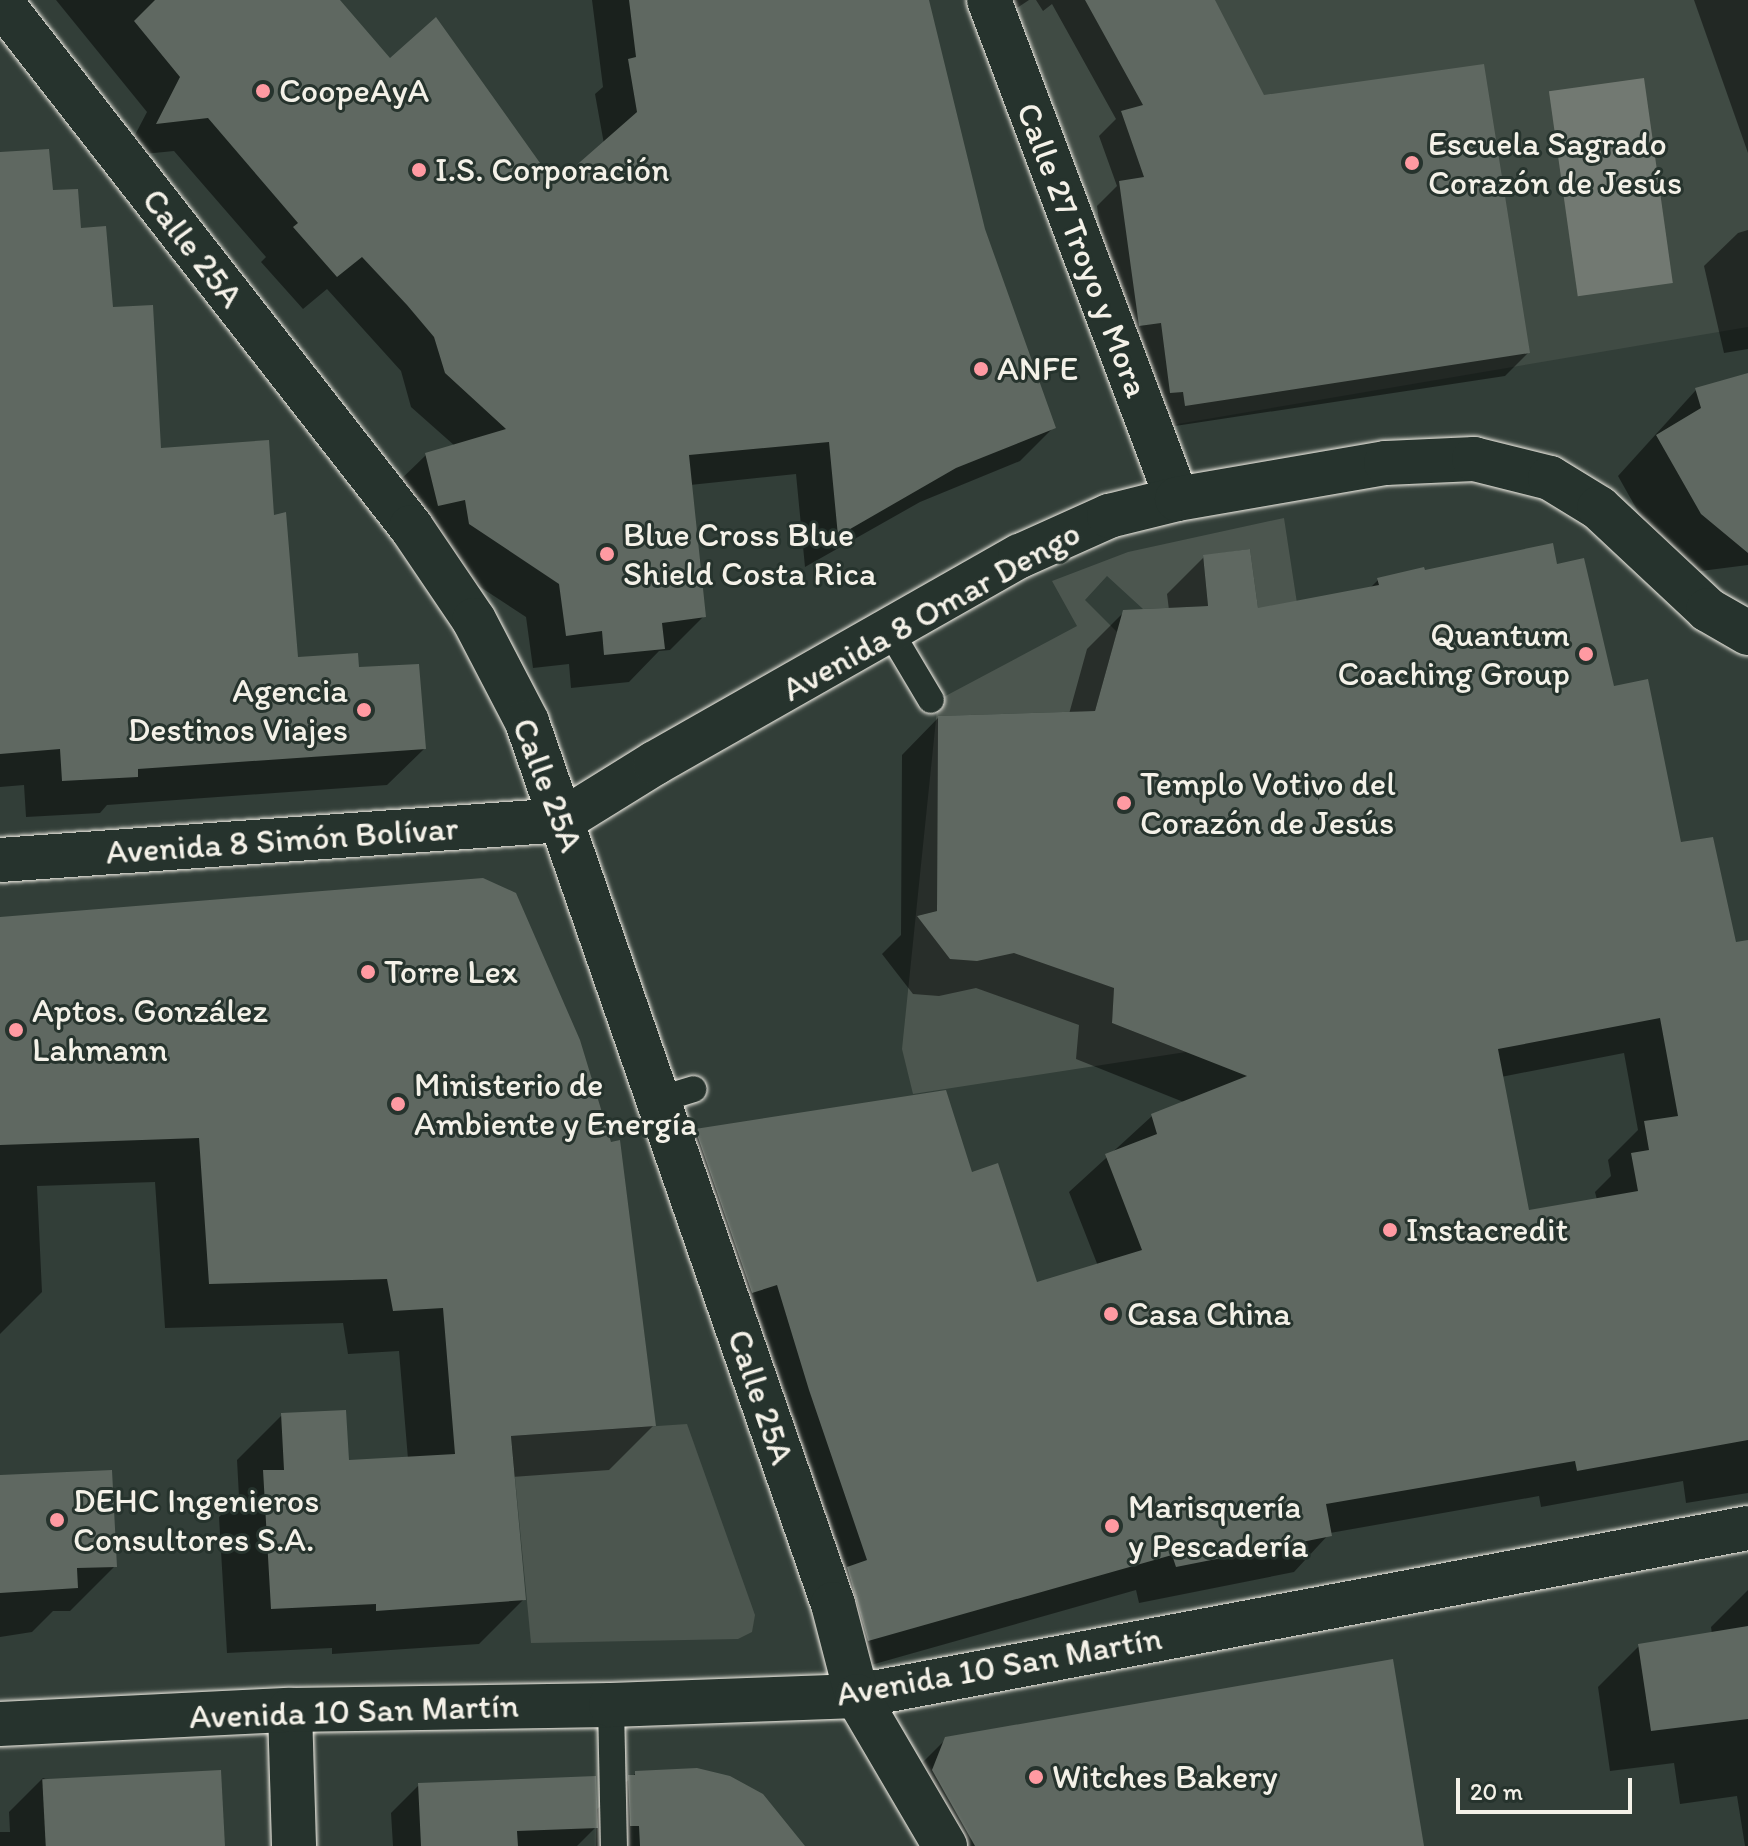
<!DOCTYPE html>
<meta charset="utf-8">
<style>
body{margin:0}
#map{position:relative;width:1748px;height:1846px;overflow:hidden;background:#323e38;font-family:Itim,sans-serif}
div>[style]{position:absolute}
.built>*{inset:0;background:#404b44}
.green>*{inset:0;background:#4c564f}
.water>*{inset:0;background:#727972;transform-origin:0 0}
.shadow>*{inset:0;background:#0007}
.building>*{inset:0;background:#5f6861;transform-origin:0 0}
.roads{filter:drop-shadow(0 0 2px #f4f1e8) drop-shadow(0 0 2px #f4f1e8)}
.service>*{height:26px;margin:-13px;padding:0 13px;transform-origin:13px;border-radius:13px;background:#26332d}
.minor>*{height:44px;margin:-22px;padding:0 22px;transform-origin:22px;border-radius:22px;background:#26332d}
.tertiary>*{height:44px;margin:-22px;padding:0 22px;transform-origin:22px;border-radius:22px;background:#26332d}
.secondary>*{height:44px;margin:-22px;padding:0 22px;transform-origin:22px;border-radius:22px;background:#26332d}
.dots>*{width:22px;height:22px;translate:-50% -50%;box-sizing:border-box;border:4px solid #26332d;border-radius:50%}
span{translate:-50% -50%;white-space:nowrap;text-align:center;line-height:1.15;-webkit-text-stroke:6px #26332d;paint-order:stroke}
.poi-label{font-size:34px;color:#f4f1e8}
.left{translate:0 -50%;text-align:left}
.right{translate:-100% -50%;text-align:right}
.street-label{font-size:34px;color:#f4f1e8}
.scale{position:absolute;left:1456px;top:1778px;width:176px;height:36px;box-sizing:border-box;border:4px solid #f4f1e8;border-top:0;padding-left:10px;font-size:24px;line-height:28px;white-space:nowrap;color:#f4f1e8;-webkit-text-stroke:6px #26332d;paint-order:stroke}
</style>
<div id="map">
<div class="built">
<div style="clip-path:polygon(1015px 0,1748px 0,1748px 327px,1172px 425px)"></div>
</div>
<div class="green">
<div style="clip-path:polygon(1284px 518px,1307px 669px,1267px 674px,1250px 549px,1203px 556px,1208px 606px,1143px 609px,1107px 576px,1085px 600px,1117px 632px,1095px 711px,938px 716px,937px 911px,917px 916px,1103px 984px,1115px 976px,1112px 1023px,1186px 1052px,913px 1094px,902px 1049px,938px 700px,1077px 626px,1052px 581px,1128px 552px)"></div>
<div style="clip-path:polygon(687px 1424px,755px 1615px,752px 1632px,738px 1639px,531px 1643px,511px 1436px)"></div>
</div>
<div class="water">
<div style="left:1644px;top:78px;width:207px;height:96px;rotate:82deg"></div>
</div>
<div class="shadow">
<div style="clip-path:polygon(56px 0,338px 0,390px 61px,554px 187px,604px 144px,595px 94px,603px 87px,592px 0,928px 0,984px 230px,1054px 427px,1020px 461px,920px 502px,805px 567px,796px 474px,690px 485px,704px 616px,670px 650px,659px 651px,629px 682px,571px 688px,569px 664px,533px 668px,526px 617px,436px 558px,392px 488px,426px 455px,455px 446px,411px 407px,401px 371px,327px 289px,303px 309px,261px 262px,266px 257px,174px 151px,124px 156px,147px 112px)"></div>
<div style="clip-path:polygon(1012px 0,1029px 0,1017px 8px)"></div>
<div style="clip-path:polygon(1036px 0,1212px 0,1262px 98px,1528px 353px,1505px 376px,1162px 428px,1117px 348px,1097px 206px,1117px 186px,1099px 136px,1116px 119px,1052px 4px,1043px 11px)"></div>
<div style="clip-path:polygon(1694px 0,1748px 0,1748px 153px)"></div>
<div style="clip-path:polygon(0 154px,51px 193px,79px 230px,111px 309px,159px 450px,272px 517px,297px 659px,357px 669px,424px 749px,387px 785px,107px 805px,100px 813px,26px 817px,24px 785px,0 787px)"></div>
<div style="clip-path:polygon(1748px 230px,1748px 349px,1724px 353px,1704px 266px,1738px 233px)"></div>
<div style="clip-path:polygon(1696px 390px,1748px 393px,1748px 565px,1685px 573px,1662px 554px,1618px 476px)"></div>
<div style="clip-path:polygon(evenodd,1204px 557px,1256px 611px,1368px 590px,1378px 580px,1423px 573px,1556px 566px,1679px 844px,1735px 945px,1748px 944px,1748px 1493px,1686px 1503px,1683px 1481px,1541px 1507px,1539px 1496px,1330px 1533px,1294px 1572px,1139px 1603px,1136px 1590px,832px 1676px,811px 1606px,659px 1167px,696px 1131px,945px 1092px,971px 1174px,1036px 1285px,1098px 1266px,1069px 1192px,1152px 1116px,1186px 1103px,1076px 1059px,1079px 1025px,976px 988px,939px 996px,913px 994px,882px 954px,901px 935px,902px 755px,938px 718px,1069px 714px,1087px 649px,1124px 612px,1169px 610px,1167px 594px,1204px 557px,1624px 1053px,1638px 1130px,1608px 1160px,1611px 1176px,1595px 1192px,1597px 1200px,1527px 1213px,1501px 1077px,1624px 1053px)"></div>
<div style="clip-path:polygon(0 919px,654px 1425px,609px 1470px,512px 1477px,524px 1599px,479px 1644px,332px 1654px,332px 1648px,227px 1653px,219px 1517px,239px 1497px,237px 1460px,282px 1415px,347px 1462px,408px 1459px,399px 1351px,348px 1354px,343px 1323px,165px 1328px,155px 1182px,37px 1186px,42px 1292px,0 1334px)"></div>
<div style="clip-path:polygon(0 1477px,115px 1566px,70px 1611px,53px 1611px,32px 1632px,0 1637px)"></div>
<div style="clip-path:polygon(1748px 1590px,1748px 1846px,1745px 1846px,1737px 1796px,1680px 1804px,1674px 1763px,1610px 1771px,1598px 1687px,1639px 1646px,1712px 1634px,1711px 1627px)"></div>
<div style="clip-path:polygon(946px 1739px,1422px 1846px,923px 1846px,912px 1773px)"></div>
<div style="clip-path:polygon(636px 1773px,797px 1846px,596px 1846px,596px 1827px,577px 1846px,393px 1846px,391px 1813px,419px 1785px,595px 1811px)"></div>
<div style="clip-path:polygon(43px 1778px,222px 1846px,0 1846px,0 1832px,10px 1832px,9px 1812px)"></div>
</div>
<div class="building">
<div style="clip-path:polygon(155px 0,340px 0,390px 58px,436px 17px,555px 184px,637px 112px,628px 59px,636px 57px,629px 0,929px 0,985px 229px,1056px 428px,956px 468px,838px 536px,829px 442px,689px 455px,706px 617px,662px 623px,665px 649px,604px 655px,602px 631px,566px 636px,559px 584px,469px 524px,465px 500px,438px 506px,425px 453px,506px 429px,445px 373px,434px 337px,407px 305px,362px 257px,337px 277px,293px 227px,298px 223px,208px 118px,156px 124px,180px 77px,134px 21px)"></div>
<div style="clip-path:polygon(1085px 0,1215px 0,1264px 95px,1484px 64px,1530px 353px,1185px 406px,1183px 392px,1170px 393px,1161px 323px,1139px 326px,1119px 181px,1144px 177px,1121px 111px,1143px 105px)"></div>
<div style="clip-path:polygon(49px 149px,53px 190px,78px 189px,81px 228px,106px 226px,113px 307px,153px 305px,161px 448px,269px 440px,274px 515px,286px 512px,298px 657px,358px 653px,359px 667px,419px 664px,426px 749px,138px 769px,138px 777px,62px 781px,60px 749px,0 754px,0 152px)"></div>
<div style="clip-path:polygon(1748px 373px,1748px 553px,1701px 514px,1656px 435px,1701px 408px,1695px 388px)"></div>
<div style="clip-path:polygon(evenodd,1553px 543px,1557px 564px,1584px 558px,1614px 686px,1648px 679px,1681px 842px,1713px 837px,1736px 942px,1748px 940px,1748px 1440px,1577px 1471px,1575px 1461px,1326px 1504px,1332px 1536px,1176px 1567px,1172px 1555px,868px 1641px,847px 1567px,867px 1560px,809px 1390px,777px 1285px,752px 1293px,695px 1129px,946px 1090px,972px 1172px,998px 1163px,1037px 1282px,1142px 1250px,1105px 1154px,1157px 1134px,1151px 1114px,1247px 1076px,1112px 1023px,1114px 988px,1014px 953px,977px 961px,950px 959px,917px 916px,937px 911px,938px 716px,1095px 711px,1123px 610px,1208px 606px,1203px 555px,1250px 549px,1258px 608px,1379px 585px,1377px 578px,1424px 567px,1425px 570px,1553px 543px,1660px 1018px,1678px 1116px,1644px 1121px,1649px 1150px,1631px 1153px,1638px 1191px,1529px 1210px,1498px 1049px,1660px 1018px)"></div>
<div style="clip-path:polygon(483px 878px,516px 893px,580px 1040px,611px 1142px,620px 1140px,656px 1426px,511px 1436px,526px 1600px,376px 1611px,376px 1604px,271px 1609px,263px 1470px,284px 1470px,281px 1413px,346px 1410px,349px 1460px,455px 1454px,443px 1308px,393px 1311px,387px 1279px,209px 1284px,199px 1138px,0 1145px,0 917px)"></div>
<div style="clip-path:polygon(112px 1470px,117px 1567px,77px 1568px,78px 1588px,0 1593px,0 1475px)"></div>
<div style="clip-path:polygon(1748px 1626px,1748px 1719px,1651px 1731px,1638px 1644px)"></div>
<div style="clip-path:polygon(1393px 1659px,1424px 1846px,975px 1846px,932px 1770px,945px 1737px)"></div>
<div style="clip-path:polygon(697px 1768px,730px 1776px,763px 1794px,805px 1846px,640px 1846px,639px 1826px,630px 1826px,628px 1775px,635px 1775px,635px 1771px)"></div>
<div style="left:221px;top:1770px;width:76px;height:179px;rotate:87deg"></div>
<div style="clip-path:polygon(596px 1776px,598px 1828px,517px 1831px,518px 1846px,421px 1846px,418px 1783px)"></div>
</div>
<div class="roads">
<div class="service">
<div style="left:890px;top:631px;width:80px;rotate:59.3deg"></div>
<div style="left:658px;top:1100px;width:37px;rotate:-17deg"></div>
<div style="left:611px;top:1705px;width:141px;rotate:88.8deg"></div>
</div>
<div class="minor">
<div style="left:989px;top:0;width:533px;rotate:69.36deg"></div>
<div style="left:290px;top:1710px;width:136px;rotate:88.3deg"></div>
</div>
<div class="tertiary">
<div style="left:0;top:860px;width:564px;rotate:-4.06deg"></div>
<div style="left:563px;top:820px;width:108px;rotate:-31.8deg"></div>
<div style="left:655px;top:763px;width:420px;rotate:-29.6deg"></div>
<div style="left:1020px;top:556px;width:98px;rotate:-24.2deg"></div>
<div style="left:1109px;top:516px;width:70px;rotate:-14deg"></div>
<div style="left:1177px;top:499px;width:212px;rotate:-9.8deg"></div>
<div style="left:1386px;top:463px;width:88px;rotate:-2.6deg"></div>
<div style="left:1474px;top:459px;width:78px;rotate:14deg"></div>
<div style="left:1550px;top:478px;width:57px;rotate:31.5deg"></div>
<div style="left:1599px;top:508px;width:149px;rotate:43.1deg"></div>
<div style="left:1708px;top:610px;width:46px;rotate:29.9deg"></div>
<div style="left:0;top:1724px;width:290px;rotate:-2.8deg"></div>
<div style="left:290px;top:1710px;width:321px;rotate:-0.9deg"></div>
<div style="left:611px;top:1705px;width:246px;rotate:-2.1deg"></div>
<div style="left:857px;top:1696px;width:907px;rotate:-10.68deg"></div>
</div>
<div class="secondary">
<div style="left:0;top:1px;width:668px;rotate:52deg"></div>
<div style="left:411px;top:527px;width:112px;rotate:55.9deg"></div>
<div style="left:474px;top:620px;width:115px;rotate:62.5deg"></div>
<div style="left:527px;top:722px;width:934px;rotate:70.87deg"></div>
<div style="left:833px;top:1604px;width:95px;rotate:75.4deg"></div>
<div style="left:857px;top:1696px;width:174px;rotate:59.6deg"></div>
</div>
</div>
<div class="dots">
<div style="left:263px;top:91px;background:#ff9aa2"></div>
<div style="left:1412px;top:163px;background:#ff9aa2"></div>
<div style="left:419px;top:170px;background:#ff9aa2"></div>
<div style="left:981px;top:369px;background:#ff9aa2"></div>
<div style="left:607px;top:554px;background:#ff9aa2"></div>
<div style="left:1586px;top:654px;background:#ff9aa2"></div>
<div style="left:364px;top:710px;background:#ff9aa2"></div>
<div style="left:1124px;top:803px;background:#ff9aa2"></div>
<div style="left:368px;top:972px;background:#ff9aa2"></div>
<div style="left:16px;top:1030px;background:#ff9aa2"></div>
<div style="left:398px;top:1104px;background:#ff9aa2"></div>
<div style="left:1390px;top:1230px;background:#ff9aa2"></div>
<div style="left:1111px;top:1314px;background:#ff9aa2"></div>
<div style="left:57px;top:1520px;background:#ff9aa2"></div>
<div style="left:1112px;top:1526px;background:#ff9aa2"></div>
<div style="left:1036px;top:1777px;background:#ff9aa2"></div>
</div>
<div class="poi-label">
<span class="left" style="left:279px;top:91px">CoopeAyA</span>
<span class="left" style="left:1428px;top:163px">Escuela Sagrado<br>Corazón de Jesús</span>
<span class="left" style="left:435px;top:170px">I.S. Corporación</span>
<span class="left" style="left:997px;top:369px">ANFE</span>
<span class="left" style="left:623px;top:554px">Blue Cross Blue<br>Shield Costa Rica</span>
<span class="right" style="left:1570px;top:654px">Quantum<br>Coaching Group</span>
<span class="right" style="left:348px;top:710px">Agencia<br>Destinos Viajes</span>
<span class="left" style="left:1140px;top:803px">Templo Votivo del<br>Corazón de Jesús</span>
<span class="left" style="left:384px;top:972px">Torre Lex</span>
<span class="left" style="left:32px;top:1030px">Aptos. González<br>Lahmann</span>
<span class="left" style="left:414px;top:1104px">Ministerio de<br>Ambiente y Energía</span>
<span class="left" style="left:1406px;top:1230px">Instacredit</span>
<span class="left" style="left:1127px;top:1314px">Casa China</span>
<span class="left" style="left:73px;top:1520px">DEHC Ingenieros<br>Consultores S.A.</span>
<span class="left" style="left:1128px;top:1526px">Marisquería<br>y Pescadería</span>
<span class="left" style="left:1052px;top:1777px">Witches Bakery</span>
</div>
<div class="street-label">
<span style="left:193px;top:248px;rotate:52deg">Calle 25A</span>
<span style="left:1083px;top:250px;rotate:69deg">Calle 27 Troyo y Mora</span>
<span style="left:931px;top:611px;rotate:-29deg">Avenida 8 Omar Dengo</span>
<span style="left:548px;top:785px;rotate:69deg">Calle 25A</span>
<span style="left:282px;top:840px;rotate:-4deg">Avenida 8 Simón Bolívar</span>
<span style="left:761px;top:1397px;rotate:71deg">Calle 25A</span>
<span style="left:999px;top:1666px;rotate:-10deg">Avenida 10 San Martín</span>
<span style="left:354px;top:1711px;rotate:-2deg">Avenida 10 San Martín</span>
</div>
<div class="scale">20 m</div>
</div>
